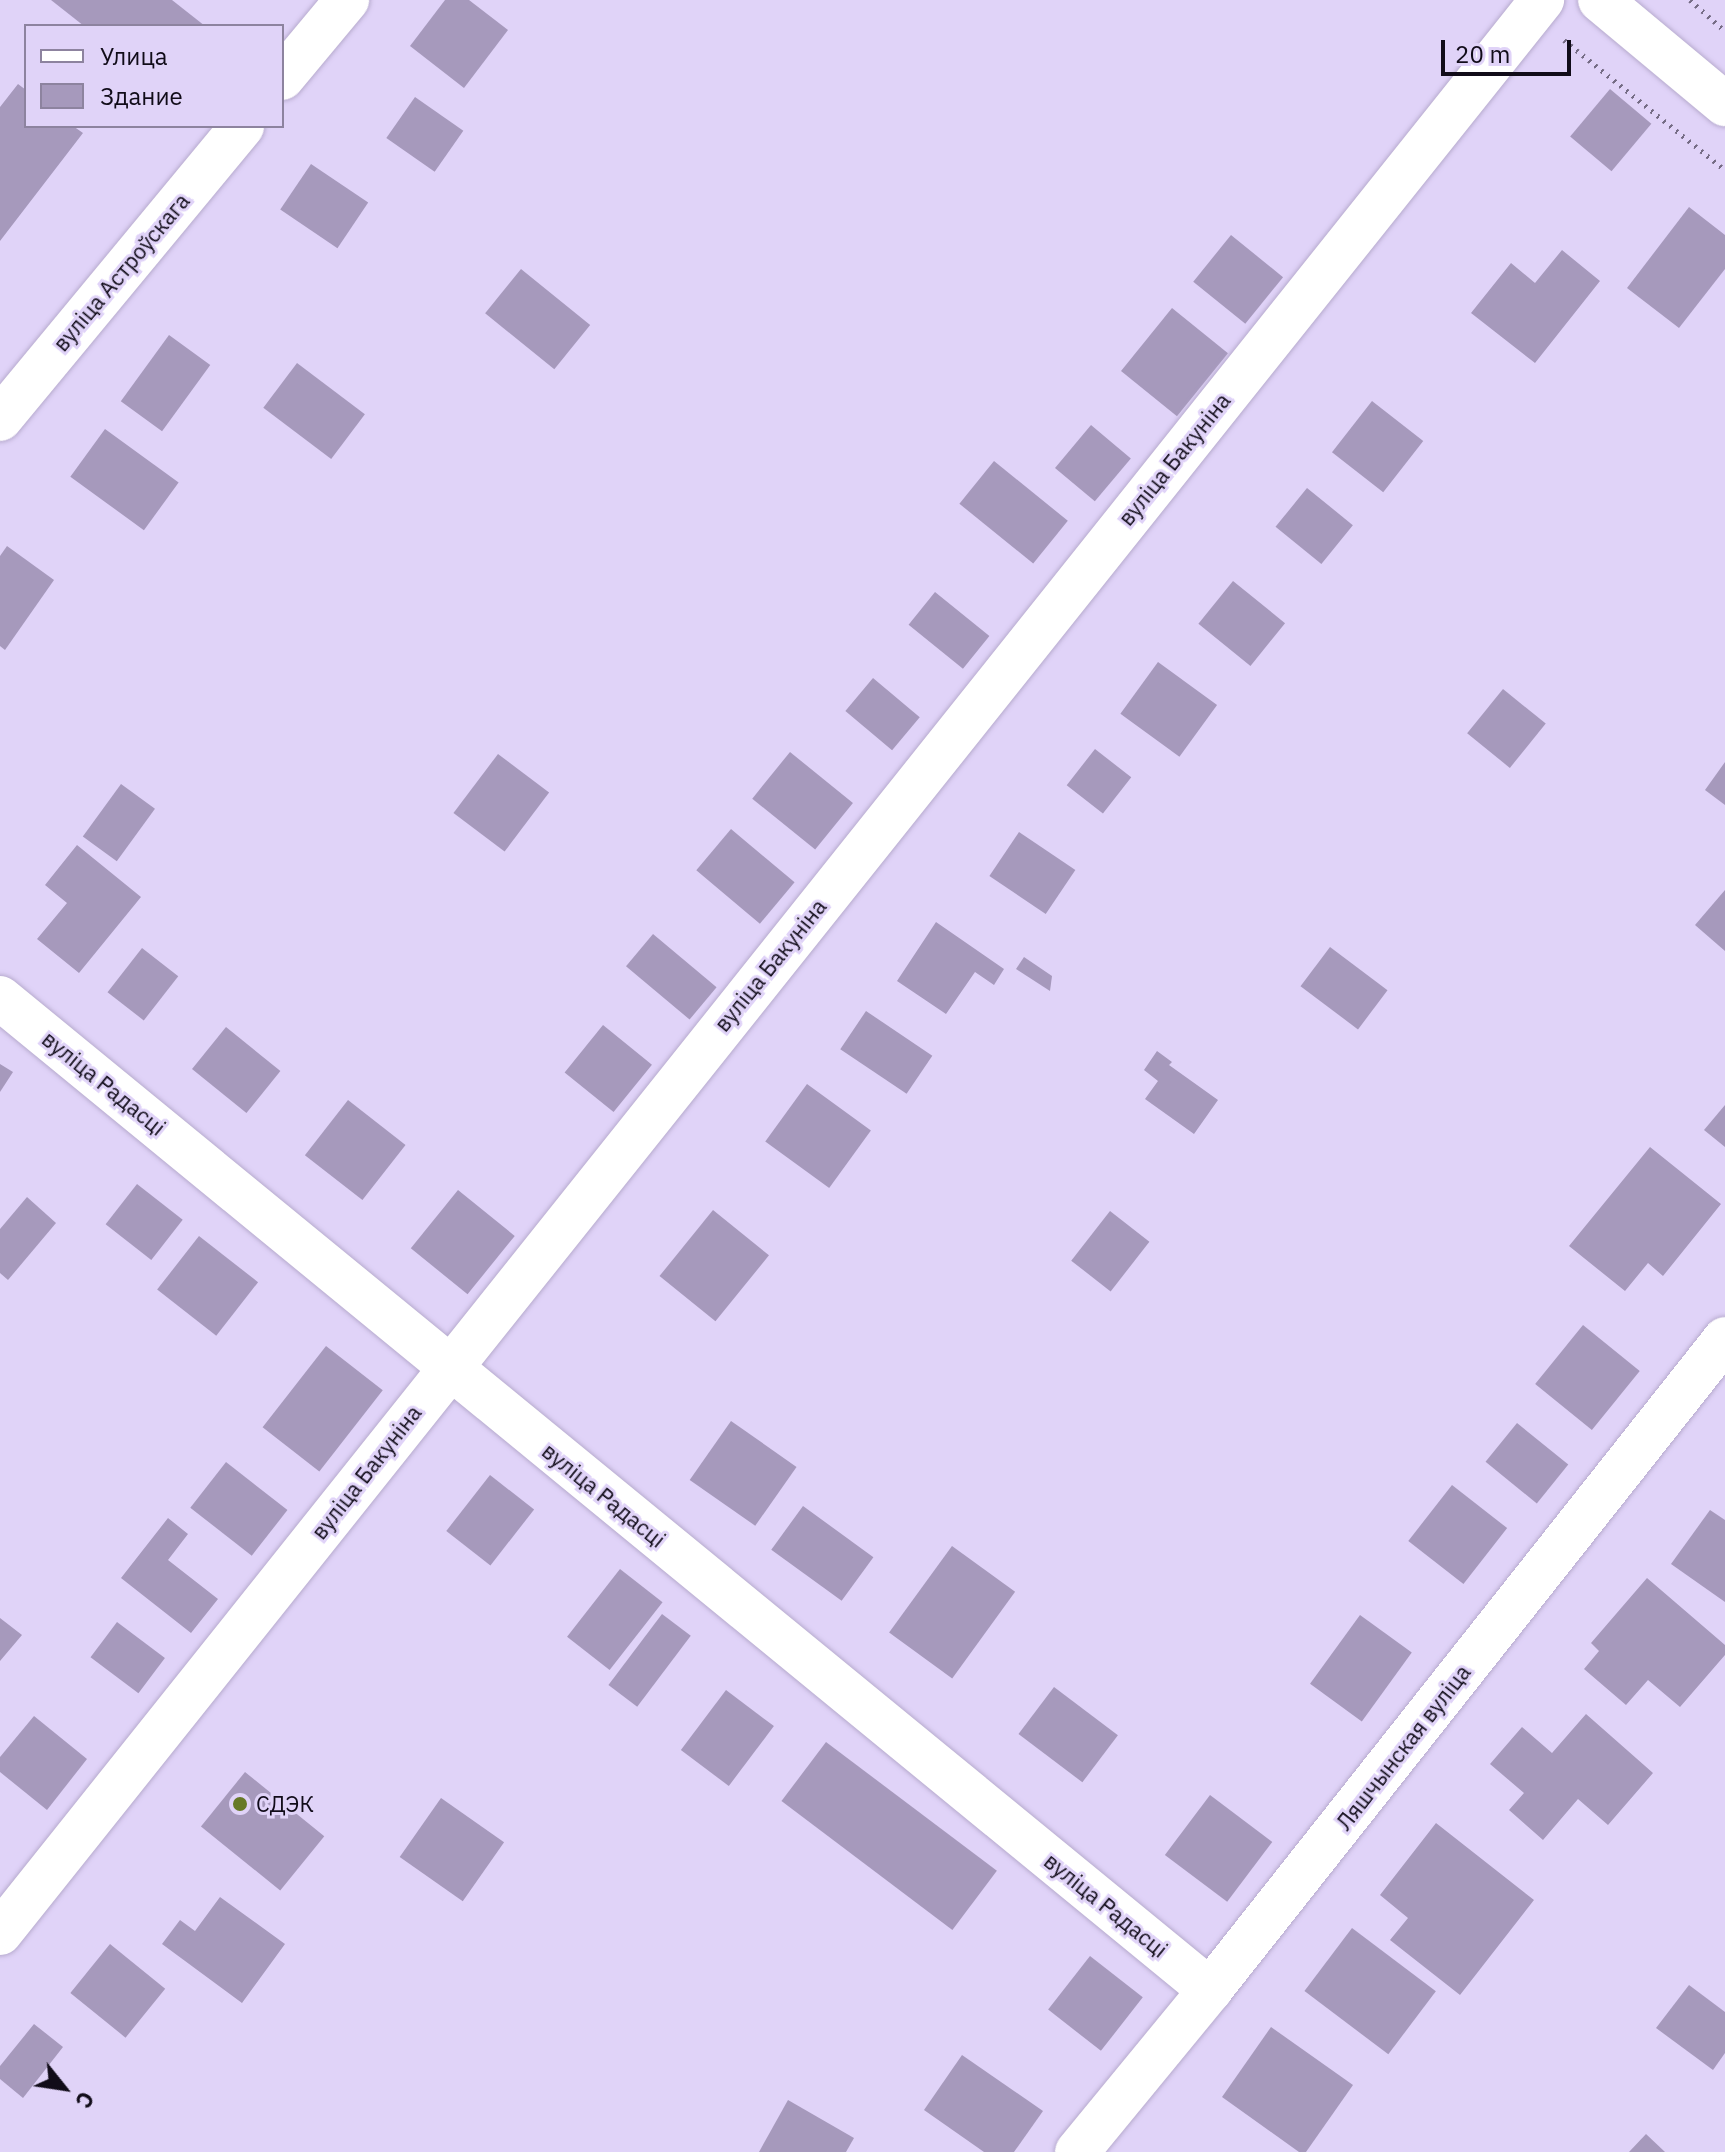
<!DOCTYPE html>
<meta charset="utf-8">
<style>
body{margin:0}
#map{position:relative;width:1725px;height:2152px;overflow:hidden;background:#e0d3f8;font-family:"IBM Plex Sans",sans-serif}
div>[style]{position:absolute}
.building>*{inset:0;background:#a699bc;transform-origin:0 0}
.path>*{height:5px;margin-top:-2.5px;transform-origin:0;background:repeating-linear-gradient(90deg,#756c85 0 2px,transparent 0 8px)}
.roads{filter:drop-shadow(0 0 2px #b7abce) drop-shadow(0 0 2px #b7abce)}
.street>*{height:44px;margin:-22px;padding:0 22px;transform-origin:22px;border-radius:22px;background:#fff}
.primary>*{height:44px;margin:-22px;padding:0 22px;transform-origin:22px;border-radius:22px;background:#fff}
.dots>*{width:22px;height:22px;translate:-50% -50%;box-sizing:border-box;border:4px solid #e0d3f8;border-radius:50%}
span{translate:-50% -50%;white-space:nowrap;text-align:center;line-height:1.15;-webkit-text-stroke:6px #e0d3f8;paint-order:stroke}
.street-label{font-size:22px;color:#110c19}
.poi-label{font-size:22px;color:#110c19}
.left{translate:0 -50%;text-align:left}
.legend{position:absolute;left:24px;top:24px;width:260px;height:104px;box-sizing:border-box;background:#e0d3f8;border:2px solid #8d839f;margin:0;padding:10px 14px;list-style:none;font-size:24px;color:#110c19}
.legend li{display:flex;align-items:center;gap:16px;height:40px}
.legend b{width:40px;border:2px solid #8d839f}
.north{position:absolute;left:24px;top:2048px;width:80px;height:80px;-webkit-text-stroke:6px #e0d3f8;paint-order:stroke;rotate:120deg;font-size:22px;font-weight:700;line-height:32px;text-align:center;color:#110c19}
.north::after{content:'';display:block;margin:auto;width:28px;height:36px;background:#110c19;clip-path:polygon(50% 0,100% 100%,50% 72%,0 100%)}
.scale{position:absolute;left:1441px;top:40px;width:130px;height:36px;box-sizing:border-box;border:4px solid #110c19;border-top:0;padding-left:10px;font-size:24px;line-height:28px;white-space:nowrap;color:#110c19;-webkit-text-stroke:6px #e0d3f8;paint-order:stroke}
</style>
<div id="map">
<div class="building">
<div style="clip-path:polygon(51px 0,172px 0,205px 26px,84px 26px)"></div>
<div style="clip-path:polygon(445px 0,469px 0,508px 30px,464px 88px,410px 46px)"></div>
<div style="clip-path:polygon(18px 84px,26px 90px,26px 126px,73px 126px,83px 133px,0 241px,0 107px)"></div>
<div style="left:1610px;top:89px;width:54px;height:62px;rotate:40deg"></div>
<div style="left:415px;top:97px;width:59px;height:50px;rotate:35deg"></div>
<div style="left:311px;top:164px;width:69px;height:55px;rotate:34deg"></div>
<div style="clip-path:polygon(1689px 207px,1725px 235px,1725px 269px,1679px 328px,1627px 288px)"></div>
<div style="left:1231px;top:235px;width:67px;height:60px;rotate:39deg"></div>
<div style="clip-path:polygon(1562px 250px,1600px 281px,1535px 363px,1471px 313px,1511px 263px,1535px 283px)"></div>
<div style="left:521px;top:269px;width:89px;height:57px;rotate:39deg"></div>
<div style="left:1172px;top:308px;width:72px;height:81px;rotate:39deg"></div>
<div style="left:169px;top:335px;width:51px;height:82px;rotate:36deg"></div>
<div style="left:297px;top:363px;width:85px;height:56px;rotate:37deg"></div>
<div style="left:1372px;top:401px;width:65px;height:65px;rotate:38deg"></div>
<div style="left:1091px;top:425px;width:52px;height:56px;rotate:40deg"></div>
<div style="left:105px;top:429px;width:91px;height:59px;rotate:36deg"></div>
<div style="left:994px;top:461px;width:95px;height:55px;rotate:39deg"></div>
<div style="left:1307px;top:488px;width:59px;height:50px;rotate:39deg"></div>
<div style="clip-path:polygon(7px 546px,54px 580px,5px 650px,0 646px,0 556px)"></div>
<div style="left:1233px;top:581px;width:67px;height:55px;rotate:39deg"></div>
<div style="left:935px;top:592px;width:70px;height:42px;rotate:39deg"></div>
<div style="left:1158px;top:662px;width:73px;height:64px;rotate:36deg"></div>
<div style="left:873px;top:678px;width:61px;height:43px;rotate:40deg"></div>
<div style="left:1503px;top:689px;width:55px;height:57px;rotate:39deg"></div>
<div style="left:1095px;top:749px;width:46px;height:46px;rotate:38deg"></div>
<div style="left:790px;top:752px;width:81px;height:60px;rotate:39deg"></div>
<div style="left:498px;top:754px;width:64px;height:74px;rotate:37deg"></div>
<div style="clip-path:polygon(1725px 762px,1725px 805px,1705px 790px)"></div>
<div style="left:121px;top:784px;width:42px;height:65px;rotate:36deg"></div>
<div style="left:731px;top:829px;width:83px;height:54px;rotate:40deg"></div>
<div style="left:1019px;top:832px;width:68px;height:53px;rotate:34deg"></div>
<div style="clip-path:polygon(77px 845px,141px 897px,79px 973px,37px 939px,67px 903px,45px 885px)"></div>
<div style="clip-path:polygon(1725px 890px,1725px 951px,1695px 925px)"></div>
<div style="clip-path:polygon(936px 922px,1004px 969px,994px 985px,975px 972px,946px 1014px,897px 981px)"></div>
<div style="left:653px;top:934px;width:83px;height:42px;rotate:40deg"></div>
<div style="left:1330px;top:947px;width:72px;height:49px;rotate:37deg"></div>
<div style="left:142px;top:948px;width:46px;height:56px;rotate:38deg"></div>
<div style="clip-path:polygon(1024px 957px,1052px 976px,1050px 991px,1016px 969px)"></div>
<div style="left:866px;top:1011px;width:80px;height:46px;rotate:34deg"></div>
<div style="left:603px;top:1025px;width:63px;height:61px;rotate:39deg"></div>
<div style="left:226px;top:1027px;width:70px;height:54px;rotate:39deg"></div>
<div style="clip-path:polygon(1157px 1051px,1172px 1062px,1169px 1065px,1218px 1100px,1194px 1134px,1145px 1099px,1158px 1081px,1144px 1070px)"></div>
<div style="clip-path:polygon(0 1064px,13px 1072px,0 1092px)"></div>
<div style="left:807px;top:1084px;width:79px;height:71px;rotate:36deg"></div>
<div style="left:348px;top:1100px;width:73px;height:70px;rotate:38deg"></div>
<div style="clip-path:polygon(1725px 1105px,1725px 1147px,1704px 1130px)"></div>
<div style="clip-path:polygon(1650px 1147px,1721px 1204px,1663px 1276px,1648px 1263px,1625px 1291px,1569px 1246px)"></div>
<div style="left:137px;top:1184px;width:58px;height:51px;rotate:38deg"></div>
<div style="left:458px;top:1190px;width:73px;height:75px;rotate:39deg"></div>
<div style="clip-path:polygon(27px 1197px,56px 1223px,8px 1280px,0 1273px,0 1229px)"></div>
<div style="left:713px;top:1210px;width:72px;height:85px;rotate:39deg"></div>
<div style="left:1110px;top:1211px;width:50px;height:63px;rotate:38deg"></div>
<div style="left:199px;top:1236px;width:75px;height:68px;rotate:38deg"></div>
<div style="left:1583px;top:1325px;width:73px;height:76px;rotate:39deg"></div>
<div style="left:326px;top:1346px;width:72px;height:103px;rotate:38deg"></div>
<div style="left:731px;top:1421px;width:80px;height:72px;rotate:35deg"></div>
<div style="left:1517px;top:1423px;width:66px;height:50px;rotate:39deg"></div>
<div style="left:226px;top:1462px;width:78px;height:58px;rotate:38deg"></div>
<div style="left:490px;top:1475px;width:56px;height:71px;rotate:38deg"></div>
<div style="left:1452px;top:1485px;width:70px;height:71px;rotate:38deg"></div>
<div style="left:803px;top:1506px;width:87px;height:54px;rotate:36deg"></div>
<div style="clip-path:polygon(1710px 1510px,1725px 1520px,1725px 1602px,1671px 1564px)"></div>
<div style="clip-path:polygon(168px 1518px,188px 1534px,168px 1560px,218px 1599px,191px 1633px,121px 1578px)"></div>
<div style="left:952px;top:1546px;width:78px;height:107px;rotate:36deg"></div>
<div style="left:620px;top:1569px;width:54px;height:86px;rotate:38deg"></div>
<div style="clip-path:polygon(1647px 1578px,1725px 1645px,1725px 1655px,1680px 1707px,1648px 1680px,1626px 1705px,1584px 1669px,1599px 1651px,1591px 1643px)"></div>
<div style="left:662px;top:1614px;width:36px;height:89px;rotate:37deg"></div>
<div style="left:1360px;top:1615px;width:64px;height:85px;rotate:36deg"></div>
<div style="clip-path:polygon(0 1618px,22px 1635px,0 1661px)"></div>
<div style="left:117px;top:1622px;width:60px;height:44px;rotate:37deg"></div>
<div style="left:1054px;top:1687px;width:80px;height:59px;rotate:37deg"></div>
<div style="left:726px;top:1690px;width:60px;height:75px;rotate:37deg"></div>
<div style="clip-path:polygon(1586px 1714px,1653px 1773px,1608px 1825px,1578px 1799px,1543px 1840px,1509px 1810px,1524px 1793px,1490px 1764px,1522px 1727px,1552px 1753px)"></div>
<div style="clip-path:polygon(34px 1716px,87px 1759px,47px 1810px,0 1772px,0 1757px)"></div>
<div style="left:826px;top:1742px;width:214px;height:74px;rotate:37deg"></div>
<div style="left:245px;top:1772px;width:102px;height:70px;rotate:39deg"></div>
<div style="left:1210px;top:1795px;width:78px;height:75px;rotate:37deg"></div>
<div style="left:441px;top:1798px;width:77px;height:72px;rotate:35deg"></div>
<div style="clip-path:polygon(1436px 1823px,1534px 1900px,1460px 1995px,1390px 1940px,1408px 1918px,1380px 1895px)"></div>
<div style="clip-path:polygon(220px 1897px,285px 1944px,242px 2003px,162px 1944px,180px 1920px,195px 1931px)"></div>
<div style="left:1352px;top:1928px;width:105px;height:79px;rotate:37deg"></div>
<div style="left:110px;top:1944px;width:71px;height:63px;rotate:39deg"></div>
<div style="left:1090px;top:1956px;width:67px;height:68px;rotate:38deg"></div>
<div style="clip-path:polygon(1689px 1985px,1725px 2012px,1725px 2053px,1713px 2070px,1656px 2028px)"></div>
<div style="clip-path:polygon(34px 2024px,63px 2047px,23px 2098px,0 2079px,0 2066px)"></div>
<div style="clip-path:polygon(1271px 2027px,1353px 2085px,1306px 2152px,1299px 2152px,1222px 2097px)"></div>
<div style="clip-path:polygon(962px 2055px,1043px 2111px,1014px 2152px,984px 2152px,924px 2110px)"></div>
<div style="clip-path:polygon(788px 2100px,854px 2138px,846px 2152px,759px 2152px)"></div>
<div style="clip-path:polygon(1646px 2134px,1665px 2152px,1629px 2152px)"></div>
</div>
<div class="path">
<div style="left:1690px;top:0;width:47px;rotate:41.5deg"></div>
<div style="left:1564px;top:40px;width:207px;rotate:38.9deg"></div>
</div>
<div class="roads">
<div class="street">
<div style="left:282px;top:78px;width:102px;rotate:-50.2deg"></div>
<div style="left:0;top:419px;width:380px;rotate:-50.4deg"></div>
<div style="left:0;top:998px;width:1565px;rotate:39.35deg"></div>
<div style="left:0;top:1933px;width:2473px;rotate:-51.42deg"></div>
<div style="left:1077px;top:2152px;width:210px;rotate:-50.6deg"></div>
<div style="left:1210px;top:1990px;width:830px;rotate:-51.65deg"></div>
</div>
<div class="primary">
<div style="left:1600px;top:0;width:163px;rotate:39.8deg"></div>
</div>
</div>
<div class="dots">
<div style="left:240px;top:1804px;background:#677928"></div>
</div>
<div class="street-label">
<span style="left:121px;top:272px;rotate:-50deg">вуліца Астроўскага</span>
<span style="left:1174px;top:459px;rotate:-51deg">вуліца Бакуніна</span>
<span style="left:770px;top:965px;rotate:-51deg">вуліца Бакуніна</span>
<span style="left:104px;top:1083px;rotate:39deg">вуліца Радасці</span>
<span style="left:366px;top:1472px;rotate:-52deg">вуліца Бакуніна</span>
<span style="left:604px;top:1495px;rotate:39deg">вуліца Радасці</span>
<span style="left:1403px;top:1747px;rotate:-52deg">Ляшчынская вуліца</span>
<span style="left:1106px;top:1905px;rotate:39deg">вуліца Радасці</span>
</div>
<div class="poi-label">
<span class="left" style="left:256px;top:1804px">СДЭК</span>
</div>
<ul class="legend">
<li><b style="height:10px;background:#fff"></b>Улица</li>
<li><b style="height:22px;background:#a699bc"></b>Здание</li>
</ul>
<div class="north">С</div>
<div class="scale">20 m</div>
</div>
